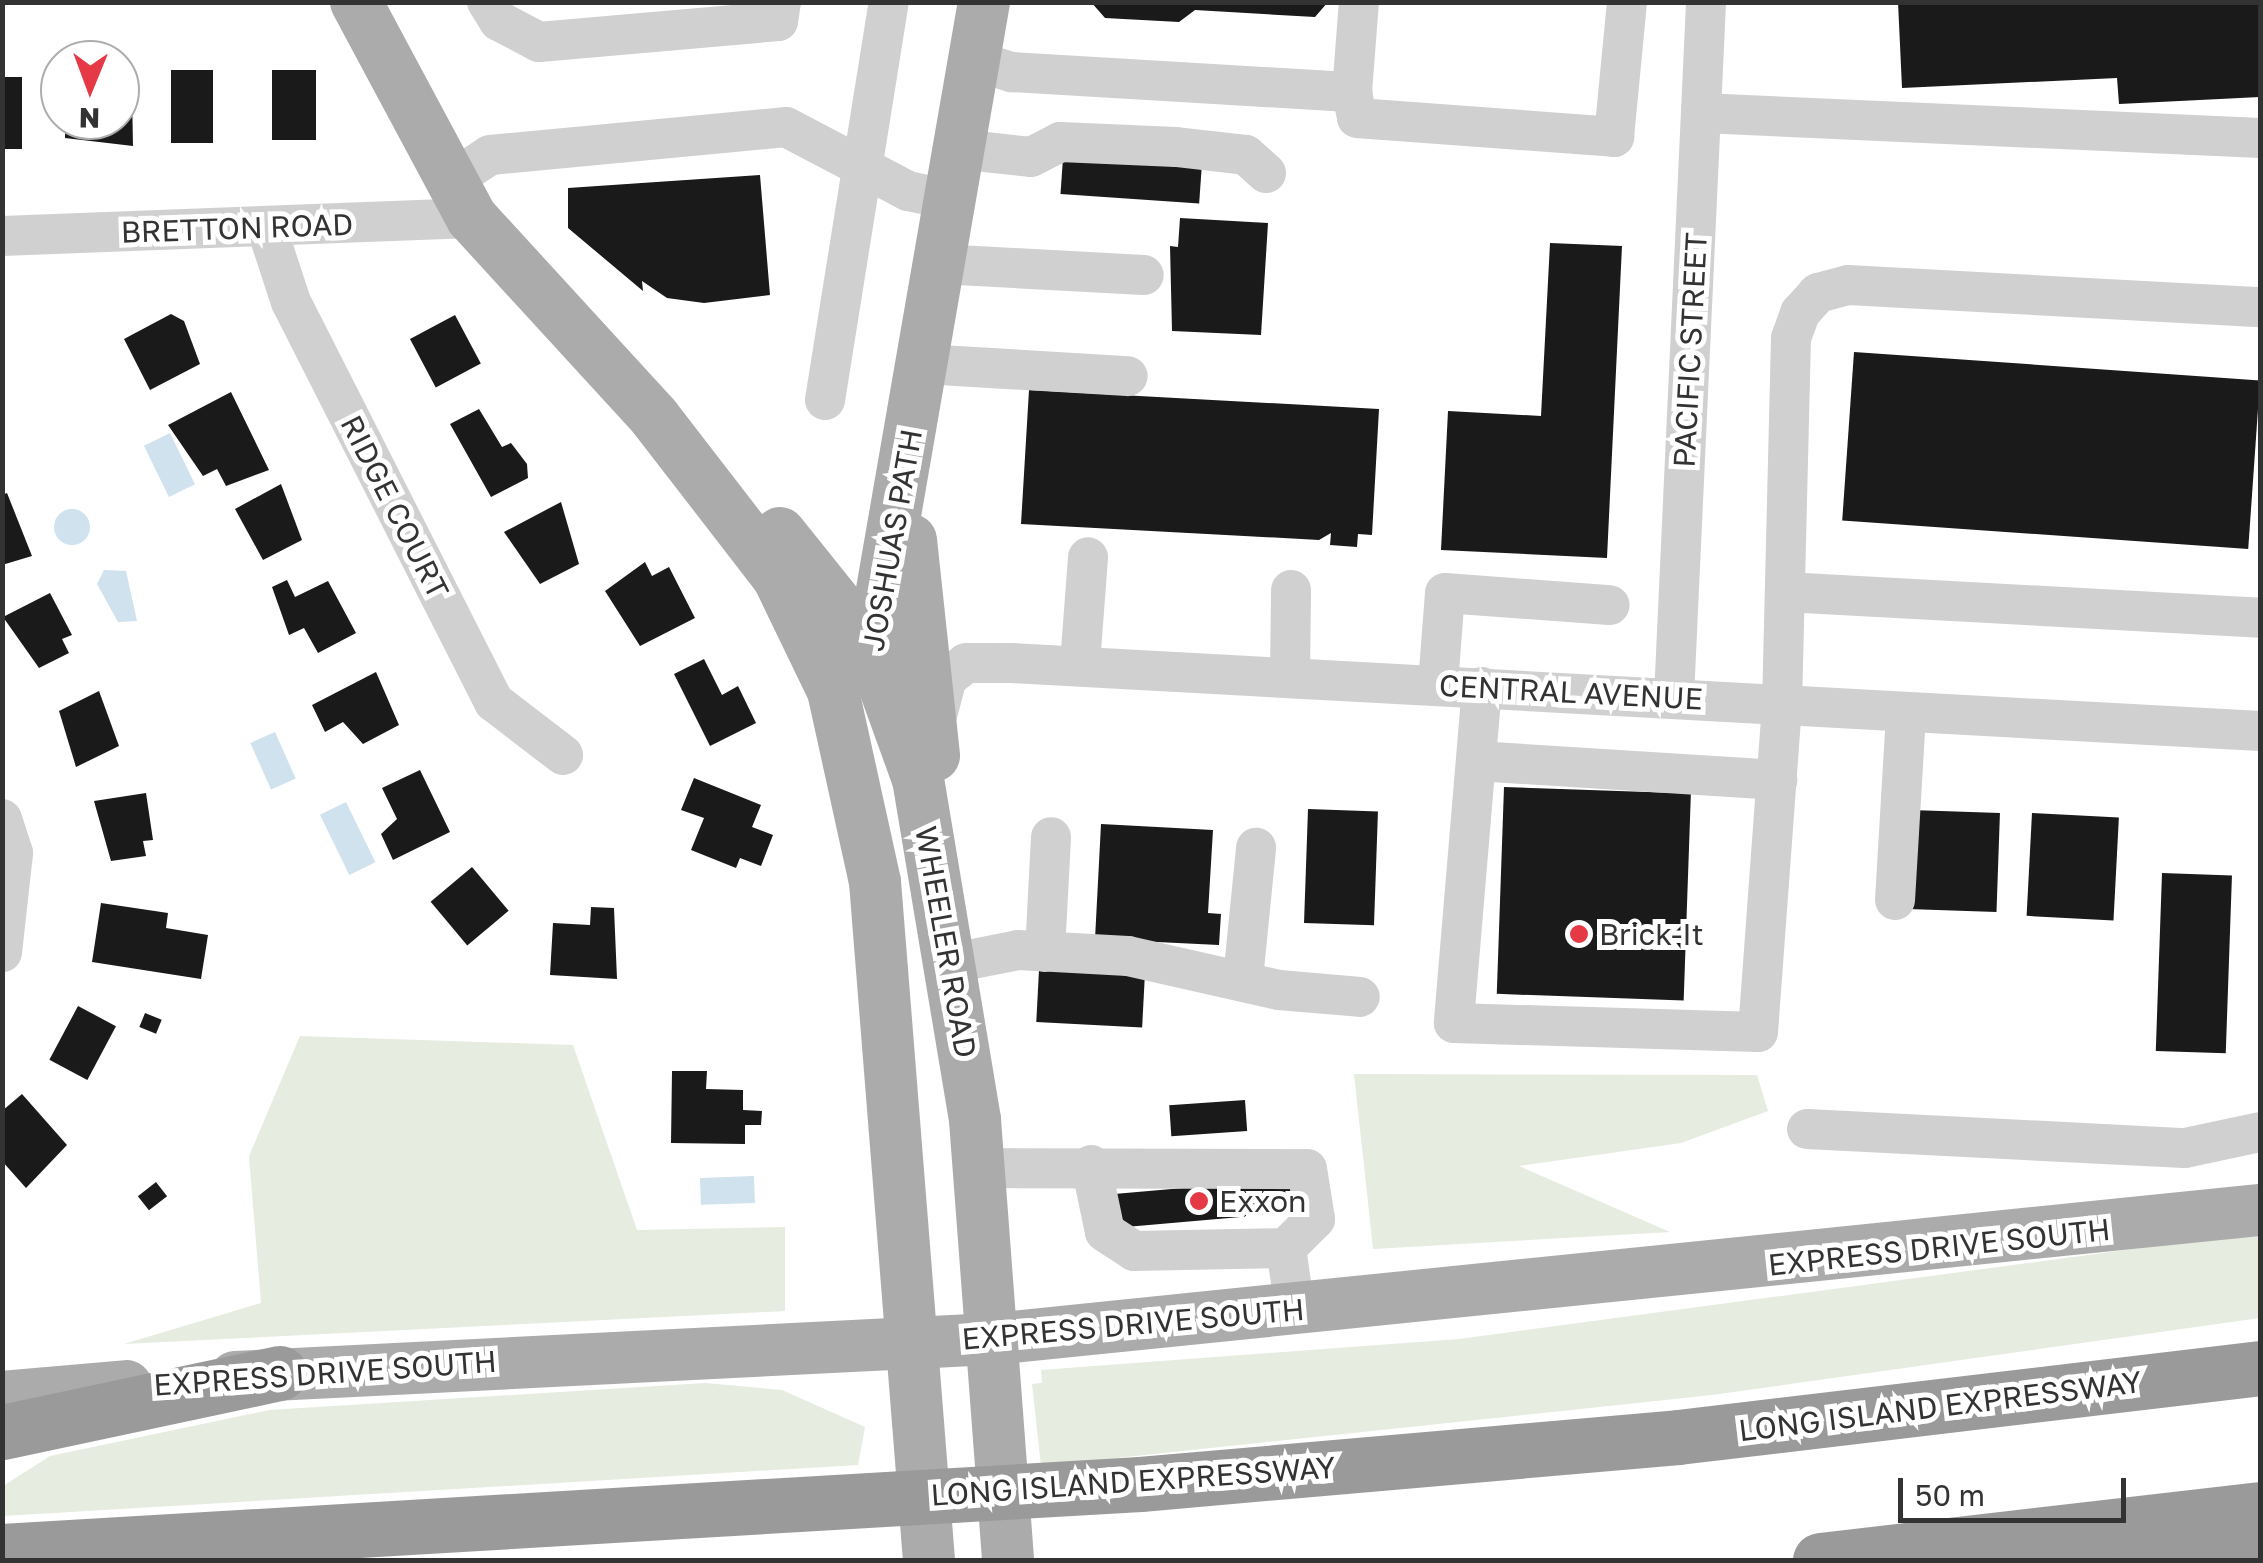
<!DOCTYPE html>
<style>
body{margin:0}
#map{position:relative;width:2263px;height:1563px;overflow:hidden;background:#fff;font-family:"Golos Text",sans-serif}
div>[style]{position:absolute}
.green>*{inset:0;background:#e6ecdf}
.water>*{inset:0;background:#cfe2ee;transform-origin:0 0}
.round{border-radius:50%}
.building>*{inset:0;background:#1a1a1a;transform-origin:0 0}
.minor>*{height:40px;margin:-20px;padding:0 20px;transform-origin:20px;border-radius:20px;background:#d0d0d0}
.major>*{height:52px;margin:-26px;padding:0 26px;transform-origin:26px;border-radius:26px;background:#ababab}
.highway>*{height:55px;margin:-27.5px;padding:0 27.5px;transform-origin:27.5px;border-radius:27.5px;background:#9a9a9a}
.dots>*{width:28px;height:28px;translate:-50% -50%;box-sizing:border-box;border:5px solid #fff;border-radius:50%}
span{translate:-50% -50%;white-space:nowrap;text-align:center;line-height:1.15;-webkit-text-stroke:10px #fff;paint-order:stroke}
.street-label{font-size:30px;color:#333}
.poi-label{font-size:30px;color:#333}
.left{translate:0 -50%;text-align:left}
.frame{position:absolute;inset:0;border:5px solid #333;pointer-events:none}
.north{position:absolute;left:40px;top:40px;width:100px;height:100px;box-sizing:border-box;background:#fff;border:2px solid #adadad;border-radius:50%;rotate:181deg;font-size:28px;font-weight:700;line-height:40px;text-align:center;color:#333}
.north::after{content:'';display:block;margin:auto;width:35px;height:45px;background:#e63946;clip-path:polygon(50% 0,100% 100%,50% 72%,0 100%)}
.scale{position:absolute;left:1898px;top:1478px;width:228px;height:45px;box-sizing:border-box;border:5px solid #333;border-top:0;padding-left:12px;font-size:30px;line-height:35px;white-space:nowrap;color:#333;-webkit-text-stroke:8px #fff;paint-order:stroke}
</style>
<div id="map">
<div class="green">
<div style="clip-path:polygon(300px 1036px,573px 1045px,637px 1230px,785px 1227px,785px 1311px,124px 1344px,261px 1303px,249px 1156px)"></div>
<div style="clip-path:polygon(1354px 1074px,1757px 1075px,1768px 1111px,1681px 1143px,1519px 1166px,1670px 1232px,1373px 1249px)"></div>
<div style="clip-path:polygon(2260px 1232px,2260px 1318px,1712px 1395px,1041px 1466px,1032px 1384px,1042px 1383px,1041px 1370px,1459px 1339px)"></div>
<div style="clip-path:polygon(705px 1383px,782px 1390px,865px 1427px,858px 1465px,3px 1516px,3px 1486px,50px 1456px,269px 1410px)"></div>
</div>
<div class="water">
<div style="left:170px;top:433px;width:57px;height:29px;rotate:64deg"></div>
<div class="round" style="left:54px;top:509px;width:36px;height:36px"></div>
<div style="clip-path:polygon(104px 570px,126px 571px,137px 621px,118px 622px,97px 584px)"></div>
<div style="left:275px;top:732px;width:51px;height:27px;rotate:66deg"></div>
<div style="left:346px;top:802px;width:67px;height:29px;rotate:64deg"></div>
<div style="left:754px;top:1176px;width:27px;height:54px;rotate:88deg"></div>
</div>
<div class="building">
<div style="clip-path:polygon(1091px 2px,1328px 2px,1315px 17px,1195px 10px,1179px 22px,1105px 18px)"></div>
<div style="clip-path:polygon(1898px 2px,2260px 2px,2260px 97px,2119px 104px,2117px 78px,1902px 88px)"></div>
<div style="left:171px;top:70px;width:42px;height:73px"></div>
<div style="left:272px;top:70px;width:44px;height:70px"></div>
<div style="left:2px;top:77px;width:20px;height:72px"></div>
<div style="clip-path:polygon(132px 93px,133px 146px,65px 138px,65px 120px,120px 120px,120px 94px)"></div>
<div style="left:1063px;top:158px;width:139px;height:36px;rotate:4deg"></div>
<div style="clip-path:polygon(760px 175px,770px 295px,704px 303px,667px 298px,642px 281px,643px 291px,568px 228px,568px 188px)"></div>
<div style="clip-path:polygon(1180px 218px,1268px 223px,1261px 335px,1172px 331px,1170px 246px,1178px 247px)"></div>
<div style="clip-path:polygon(1550px 243px,1622px 246px,1607px 558px,1441px 550px,1448px 411px,1541px 416px)"></div>
<div style="clip-path:polygon(171px 314px,184px 321px,200px 364px,150px 390px,124px 339px)"></div>
<div style="left:455px;top:315px;width:55px;height:51px;rotate:62deg"></div>
<div style="left:1854px;top:352px;width:407px;height:169px;rotate:4deg"></div>
<div style="clip-path:polygon(1029px 390px,1379px 409px,1372px 535px,1358px 534px,1357px 547px,1330px 545px,1331px 533px,1319px 540px,1021px 524px)"></div>
<div style="clip-path:polygon(231px 392px,269px 470px,226px 486px,217px 469px,203px 476px,168px 425px)"></div>
<div style="clip-path:polygon(479px 409px,502px 447px,511px 443px,527px 464px,528px 478px,491px 497px,450px 424px)"></div>
<div style="clip-path:polygon(281px 484px,302px 540px,263px 560px,235px 509px)"></div>
<div style="clip-path:polygon(7px 493px,32px 556px,2px 565px,2px 495px)"></div>
<div style="clip-path:polygon(561px 502px,579px 564px,540px 584px,504px 532px)"></div>
<div style="clip-path:polygon(645px 562px,652px 576px,669px 567px,695px 618px,640px 646px,605px 591px)"></div>
<div style="clip-path:polygon(287px 580px,295px 597px,328px 581px,356px 633px,318px 653px,304px 628px,289px 635px,272px 587px)"></div>
<div style="clip-path:polygon(50px 593px,72px 635px,62px 639px,69px 653px,39px 668px,3px 617px)"></div>
<div style="clip-path:polygon(704px 659px,722px 695px,738px 686px,756px 723px,710px 746px,674px 674px)"></div>
<div style="clip-path:polygon(376px 672px,399px 725px,363px 744px,343px 722px,325px 732px,312px 705px)"></div>
<div style="clip-path:polygon(99px 691px,119px 746px,76px 767px,59px 711px)"></div>
<div style="clip-path:polygon(420px 770px,450px 832px,393px 860px,381px 834px,397px 819px,382px 788px)"></div>
<div style="clip-path:polygon(694px 778px,761px 805px,752px 827px,773px 835px,761px 866px,740px 858px,736px 868px,691px 850px,704px 818px,681px 810px)"></div>
<div style="left:1504px;top:787px;width:187px;height:207px;rotate:2deg"></div>
<div style="clip-path:polygon(146px 793px,153px 840px,143px 841px,146px 856px,111px 861px,94px 801px)"></div>
<div style="left:1308px;top:809px;width:70px;height:114px;rotate:2deg"></div>
<div style="left:1911px;top:810px;width:89px;height:99px;rotate:2deg"></div>
<div style="left:2032px;top:813px;width:87px;height:103px;rotate:3deg"></div>
<div style="clip-path:polygon(1101px 824px,1213px 830px,1208px 913px,1221px 914px,1219px 945px,1095px 939px)"></div>
<div style="left:472px;top:867px;width:57px;height:54px;rotate:50deg"></div>
<div style="left:2162px;top:873px;width:70px;height:178px;rotate:2deg"></div>
<div style="clip-path:polygon(101px 903px,168px 913px,166px 928px,208px 935px,201px 979px,92px 962px)"></div>
<div style="clip-path:polygon(591px 907px,614px 908px,617px 979px,550px 975px,553px 923px,590px 925px)"></div>
<div style="left:1039px;top:970px;width:106px;height:52px;rotate:3deg"></div>
<div style="left:78px;top:1006px;width:43px;height:61px;rotate:28deg"></div>
<div style="left:145px;top:1013px;width:18px;height:15px;rotate:22deg"></div>
<div style="clip-path:polygon(672px 1071px,707px 1071px,706px 1089px,743px 1090px,743px 1110px,762px 1111px,761px 1125px,745px 1125px,745px 1144px,671px 1143px)"></div>
<div style="clip-path:polygon(22px 1094px,67px 1145px,26px 1188px,2px 1161px,2px 1111px)"></div>
<div style="left:1245px;top:1100px;width:31px;height:76px;rotate:86deg"></div>
<div style="left:1297px;top:1178px;width:34px;height:192px;rotate:85deg"></div>
<div style="left:156px;top:1182px;width:18px;height:23px;rotate:52deg"></div>
</div>
<div class="minor">
<div style="left:487px;top:2px;width:22px;rotate:58deg"></div>
<div style="left:499px;top:21px;width:45px;rotate:27.7deg"></div>
<div style="left:539px;top:42px;width:240px;rotate:-5deg"></div>
<div style="left:778px;top:21px;width:19px;rotate:-81deg"></div>
<div style="left:974px;top:60px;width:40px;rotate:18deg"></div>
<div style="left:1012px;top:72px;width:341px;rotate:3.4deg"></div>
<div style="left:1352px;top:92px;width:26px;rotate:79deg"></div>
<div style="left:1357px;top:118px;width:258px;rotate:4.2deg"></div>
<div style="left:1614px;top:137px;width:136px;rotate:-84.5deg"></div>
<div style="left:1352px;top:92px;width:90px;rotate:-85.6deg"></div>
<div style="left:1701px;top:113px;width:560px;rotate:2.56deg"></div>
<div style="left:959px;top:149px;width:72px;rotate:6.3deg"></div>
<div style="left:1031px;top:157px;width:33px;rotate:-27deg"></div>
<div style="left:1060px;top:142px;width:116px;rotate:2.5deg"></div>
<div style="left:1176px;top:147px;width:70px;rotate:6.5deg"></div>
<div style="left:1246px;top:155px;width:27px;rotate:42deg"></div>
<div style="left:452px;top:180px;width:45px;rotate:-33.3deg"></div>
<div style="left:490px;top:155px;width:297px;rotate:-5.4deg"></div>
<div style="left:786px;top:127px;width:138px;rotate:27.7deg"></div>
<div style="left:908px;top:191px;width:44px;rotate:11.8deg"></div>
<div style="left:267px;top:229px;width:77px;rotate:71.8deg"></div>
<div style="left:291px;top:302px;width:449px;rotate:63.1deg"></div>
<div style="left:494px;top:702px;width:87px;rotate:37.5deg"></div>
<div style="left:2px;top:236px;width:470px;rotate:-2.2deg"></div>
<div style="left:940px;top:264px;width:204px;rotate:3.1deg"></div>
<div style="left:923px;top:364px;width:205px;rotate:3.4deg"></div>
<div style="left:825px;top:400px;width:403px;rotate:-80.9deg"></div>
<div style="left:1785px;top:592px;width:476px;rotate:3.1deg"></div>
<div style="left:1080px;top:664px;width:107px;rotate:-85.7deg"></div>
<div style="left:1290px;top:676px;width:86px;rotate:-89.3deg"></div>
<div style="left:1438px;top:684px;width:91px;rotate:-85.6deg"></div>
<div style="left:1445px;top:593px;width:165px;rotate:4.2deg"></div>
<div style="left:1482px;top:687px;width:337px;rotate:94.8deg"></div>
<div style="left:1454px;top:1023px;width:304px;rotate:1.7deg"></div>
<div style="left:1758px;top:1032px;width:327px;rotate:-85.8deg"></div>
<div style="left:1782px;top:706px;width:368px;rotate:-88.6deg"></div>
<div style="left:1791px;top:338px;width:27px;rotate:-70deg"></div>
<div style="left:1800px;top:313px;width:27px;rotate:-48deg"></div>
<div style="left:1818px;top:293px;width:31px;rotate:-15deg"></div>
<div style="left:1848px;top:285px;width:413px;rotate:3.1deg"></div>
<div style="left:1674px;top:697px;width:696px;rotate:-87.36deg"></div>
<div style="left:935px;top:723px;width:47px;rotate:-75.1deg"></div>
<div style="left:947px;top:678px;width:24px;rotate:-38deg"></div>
<div style="left:966px;top:663px;width:45px"></div>
<div style="left:1011px;top:663px;width:1251px;rotate:3.12deg"></div>
<div style="left:1476px;top:761px;width:302px;rotate:3.6deg"></div>
<div style="left:2px;top:819px;width:36px;rotate:72deg"></div>
<div style="left:13px;top:853px;width:100px;rotate:96.3deg"></div>
<div style="left:1895px;top:900px;width:187px;rotate:-86.6deg"></div>
<div style="left:1045px;top:952px;width:115px;rotate:-87deg"></div>
<div style="left:963px;top:961px;width:56px;rotate:-11.3deg"></div>
<div style="left:1018px;top:950px;width:110px;rotate:3.1deg"></div>
<div style="left:1128px;top:956px;width:155px;rotate:12.7deg"></div>
<div style="left:1279px;top:990px;width:81px;rotate:4.9deg"></div>
<div style="left:1243px;top:979px;width:132px;rotate:-84.3deg"></div>
<div style="left:1807px;top:1129px;width:378px;rotate:2.9deg"></div>
<div style="left:2185px;top:1148px;width:77px;rotate:-12deg"></div>
<div style="left:1091px;top:1165px;width:68px;rotate:78.2deg"></div>
<div style="left:1105px;top:1232px;width:35px;rotate:33deg"></div>
<div style="left:1134px;top:1251px;width:152px;rotate:-1.1deg"></div>
<div style="left:979px;top:1168px;width:328px;rotate:0.2deg"></div>
<div style="left:1307px;top:1169px;width:51px;rotate:80.9deg"></div>
<div style="left:1315px;top:1219px;width:41px;rotate:135deg"></div>
<div style="left:1286px;top:1248px;width:63px;rotate:81.7deg"></div>
</div>
<div class="major">
<div style="left:356px;top:2px;width:245px;rotate:61.8deg"></div>
<div style="left:472px;top:218px;width:271px;rotate:47.5deg"></div>
<div style="left:655px;top:418px;width:201px;rotate:52.3deg"></div>
<div style="left:778px;top:577px;width:127px;rotate:64.2deg"></div>
<div style="left:833px;top:691px;width:196px;rotate:77.6deg"></div>
<div style="left:875px;top:882px;width:680px;rotate:85.45deg"></div>
<div style="left:780px;top:533px;width:142px;rotate:51.3deg"></div>
<div style="left:869px;top:644px;width:144px;rotate:70.1deg"></div>
<div style="left:918px;top:779px;width:346px;rotate:80.5deg"></div>
<div style="left:975px;top:1120px;width:441px;rotate:85.7deg"></div>
<div style="left:911px;top:540px;width:217px;rotate:83.9deg"></div>
<div style="left:869px;top:665px;width:673px;rotate:-80.16deg"></div>
<div style="left:235px;top:1377px;width:758px;rotate:-2.87deg"></div>
<div style="left:992px;top:1339px;width:1275px;rotate:-5.81deg"></div>
<div style="left:2px;top:1397px;width:125px;rotate:-5deg"></div>
</div>
<div class="highway">
<div style="left:2px;top:1432px;width:284px;rotate:-12deg"></div>
<div style="left:2px;top:1551px;width:1140px;rotate:-3.37deg"></div>
<div style="left:1140px;top:1484px;width:540px;rotate:-4.99deg"></div>
<div style="left:1678px;top:1437px;width:586px;rotate:-6.76deg"></div>
<div style="left:2088px;top:1552px;width:83px;rotate:5.5deg"></div>
<div style="left:1820px;top:1560px;width:443px;rotate:-6.6deg"></div>
<div style="left:2186px;top:1560px;width:74px"></div>
</div>
<div class="dots">
<div style="left:1579px;top:934px;background:#e63946"></div>
<div style="left:1199px;top:1201px;background:#e63946"></div>
</div>
<div class="street-label">
<span style="left:237px;top:228px;rotate:-2deg">BRETTON ROAD</span>
<span style="left:1690px;top:350px;rotate:-87deg">PACIFIC STREET</span>
<span style="left:395px;top:507px;rotate:63deg">RIDGE COURT</span>
<span style="left:892px;top:540px;rotate:-80deg">JOSHUAS PATH</span>
<span style="left:1571px;top:692px;rotate:3deg">CENTRAL AVENUE</span>
<span style="left:946px;top:942px;rotate:80deg">WHEELER ROAD</span>
<span style="left:1939px;top:1247px;rotate:-6deg">EXPRESS DRIVE SOUTH</span>
<span style="left:1133px;top:1324px;rotate:-5deg">EXPRESS DRIVE SOUTH</span>
<span style="left:325px;top:1373px;rotate:-4deg">EXPRESS DRIVE SOUTH</span>
<span style="left:1940px;top:1406px;rotate:-7deg">LONG ISLAND EXPRESSWAY</span>
<span style="left:1133px;top:1481px;rotate:-4deg">LONG ISLAND EXPRESSWAY</span>
</div>
<div class="poi-label">
<span class="left" style="left:1599px;top:934px">Brick-It</span>
<span class="left" style="left:1219px;top:1201px">Exxon</span>
</div>
<div class="frame"></div>
<div class="north">N</div>
<div class="scale">50 m</div>
</div>
